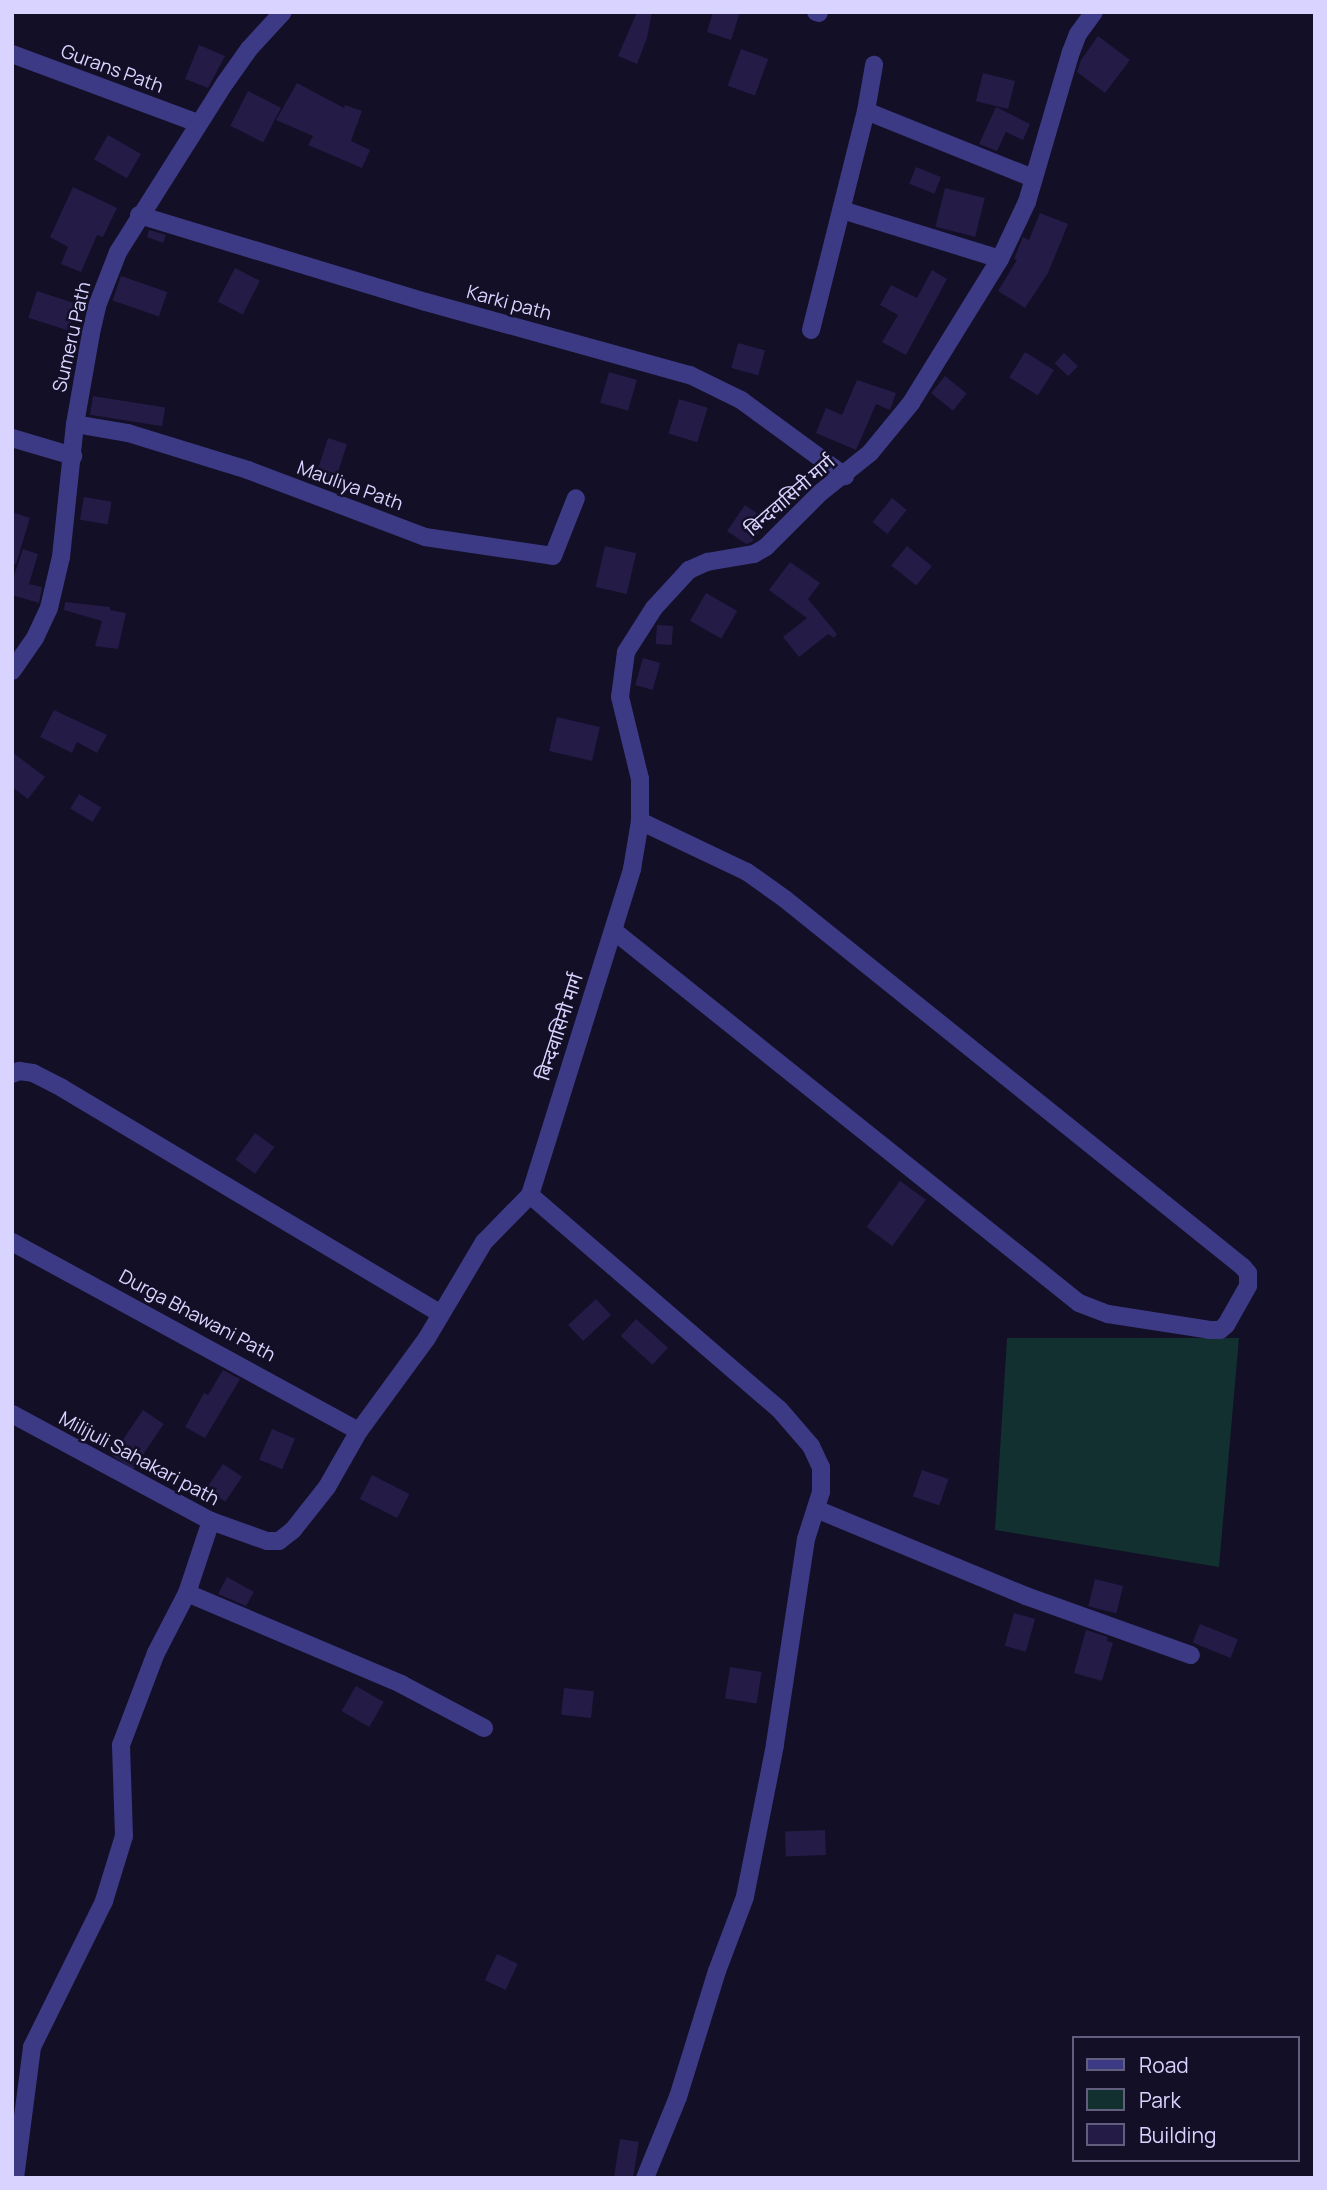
<!DOCTYPE html>
<meta charset="utf-8">
<style>
body{margin:0}
#map{position:relative;width:1327px;height:2190px;overflow:hidden;background:#130f26;font-family:Manrope,"Noto Sans Devanagari",sans-serif}
div>[style]{position:absolute}
.green>*{inset:0;background:#12302f}
.building>*{inset:0;background:#241b47;transform-origin:0 0}
.minor>*{height:18px;margin:-9px;padding:0 9px;transform-origin:9px;border-radius:9px;background:#3d3a85}
span{translate:-50% -50%;white-space:nowrap;text-align:center;line-height:1.15;-webkit-text-stroke:5px #130f26;paint-order:stroke}
.street-label{font-size:19px;color:#d9d4ff}
.frame{position:absolute;inset:0;border:14px solid #d9d4ff;pointer-events:none}
.legend{position:absolute;left:1072px;top:2036px;width:228px;height:126px;box-sizing:border-box;background:#130f26;border:2px solid #625e7d;margin:0;padding:9px 12px;list-style:none;font-size:21px;color:#d9d4ff}
.legend li{display:flex;align-items:center;gap:14px;height:35px}
.legend b{width:35px;border:2px solid #625e7d}
</style>
<div id="map">
<div class="green">
<div style="clip-path:polygon(1007px 1338px,1239px 1338px,1219px 1567px,995px 1530px)"></div>
</div>
<div class="building">
<div style="clip-path:polygon(637px 12px,652px 12px,647px 38px,637px 64px,618px 56px)"></div>
<div style="clip-path:polygon(713px 12px,740px 12px,731px 40px,707px 32px)"></div>
<div style="clip-path:polygon(1098px 36px,1130px 60px,1105px 93px,1077px 72px,1081px 60px)"></div>
<div style="clip-path:polygon(199px 45px,225px 56px,208px 88px,185px 79px)"></div>
<div style="left:741px;top:49px;width:29px;height:39px;rotate:20deg"></div>
<div style="left:983px;top:73px;width:33px;height:29px;rotate:14deg"></div>
<div style="clip-path:polygon(297px 83px,344px 108px,345px 105px,362px 111px,351px 141px,370px 150px,362px 168px,308px 145px,313px 136px,276px 120px)"></div>
<div style="left:248px;top:91px;width:37px;height:39px;rotate:27deg"></div>
<div style="clip-path:polygon(996px 107px,1030px 124px,1023px 140px,1006px 132px,997px 151px,979px 144px)"></div>
<div style="left:108px;top:135px;width:38px;height:28px;rotate:30deg"></div>
<div style="left:916px;top:167px;width:27px;height:18px;rotate:22deg"></div>
<div style="clip-path:polygon(73px 187px,117px 208px,103px 237px,97px 235px,81px 272px,61px 264px,68px 247px,50px 237px)"></div>
<div style="left:945px;top:188px;width:41px;height:40px;rotate:14deg"></div>
<div style="clip-path:polygon(1040px 213px,1068px 224px,1048px 273px,1025px 308px,998px 291px,1017px 260px,1014px 259px,1023px 237px,1029px 240px)"></div>
<div style="clip-path:polygon(149px 230px,166px 235px,163px 243px,147px 237px)"></div>
<div style="left:235px;top:268px;width:28px;height:38px;rotate:27deg"></div>
<div style="clip-path:polygon(932px 270px,947px 279px,906px 355px,882px 342px,898px 315px,880px 305px,891px 285px,917px 298px)"></div>
<div style="left:121px;top:276px;width:49px;height:26px;rotate:19deg"></div>
<div style="left:37px;top:291px;width:42px;height:28px;rotate:18deg"></div>
<div style="left:738px;top:343px;width:28px;height:26px;rotate:15deg"></div>
<div style="left:1025px;top:352px;width:34px;height:30px;rotate:32deg"></div>
<div style="left:1064px;top:353px;width:19px;height:14px;rotate:43deg"></div>
<div style="left:609px;top:372px;width:29px;height:32px;rotate:16deg"></div>
<div style="left:945px;top:376px;width:28px;height:22px;rotate:39deg"></div>
<div style="clip-path:polygon(857px 380px,896px 393px,890px 410px,876px 404px,856px 450px,816px 433px,826px 408px,842px 415px)"></div>
<div style="left:93px;top:396px;width:73px;height:19px;rotate:9deg"></div>
<div style="left:679px;top:399px;width:30px;height:36px;rotate:17deg"></div>
<div style="left:328px;top:438px;width:20px;height:41px;rotate:18deg"></div>
<div style="left:84px;top:497px;width:28px;height:23px;rotate:10deg"></div>
<div style="left:892px;top:498px;width:19px;height:31px;rotate:39deg"></div>
<div style="clip-path:polygon(745px 505px,767px 520px,752px 542px,746px 544px,727px 531px)"></div>
<div style="clip-path:polygon(12px 512px,30px 518px,16px 564px,12px 563px)"></div>
<div style="left:605px;top:546px;width:32px;height:42px;rotate:13deg"></div>
<div style="left:907px;top:546px;width:32px;height:25px;rotate:39deg"></div>
<div style="clip-path:polygon(23px 549px,38px 554px,29px 584px,42px 587px,39px 603px,12px 595px,12px 582px)"></div>
<div style="clip-path:polygon(790px 562px,820px 583px,808px 599px,837px 634px,834px 638px,828px 634px,799px 657px,783px 637px,807px 618px,769px 590px)"></div>
<div style="left:706px;top:593px;width:36px;height:32px;rotate:30deg"></div>
<div style="clip-path:polygon(65px 602px,110px 607px,110px 610px,126px 613px,118px 649px,95px 646px,102px 621px,64px 610px)"></div>
<div style="left:657px;top:625px;width:16px;height:19px;rotate:4deg"></div>
<div style="left:643px;top:658px;width:18px;height:28px;rotate:16deg"></div>
<div style="clip-path:polygon(54px 710px,107px 735px,97px 753px,77px 742px,72px 753px,40px 737px)"></div>
<div style="left:557px;top:717px;width:44px;height:35px;rotate:13deg"></div>
<div style="clip-path:polygon(12px 752px,45px 777px,28px 799px,12px 787px)"></div>
<div style="left:79px;top:794px;width:26px;height:17px;rotate:31deg"></div>
<div style="left:255px;top:1133px;width:24px;height:33px;rotate:36deg"></div>
<div style="left:900px;top:1181px;width:32px;height:57px;rotate:36deg"></div>
<div style="left:596px;top:1299px;width:22px;height:38px;rotate:47deg"></div>
<div style="left:636px;top:1319px;width:43px;height:23px;rotate:42deg"></div>
<div style="clip-path:polygon(223px 1370px,240px 1379px,205px 1438px,185px 1427px,204px 1393px,208px 1395px)"></div>
<div style="left:143px;top:1410px;width:25px;height:55px;rotate:34deg"></div>
<div style="left:272px;top:1429px;width:25px;height:33px;rotate:23deg"></div>
<div style="left:223px;top:1464px;width:23px;height:30px;rotate:34deg"></div>
<div style="left:922px;top:1470px;width:28px;height:28px;rotate:19deg"></div>
<div style="left:372px;top:1475px;width:42px;height:27px;rotate:27deg"></div>
<div style="clip-path:polygon(227px 1577px,254px 1592px,246px 1606px,218px 1594px)"></div>
<div style="left:1095px;top:1579px;width:29px;height:28px;rotate:14deg"></div>
<div style="left:1014px;top:1613px;width:22px;height:34px;rotate:16deg"></div>
<div style="left:1200px;top:1624px;width:41px;height:20px;rotate:22deg"></div>
<div style="clip-path:polygon(1086px 1630px,1108px 1637px,1107px 1641px,1113px 1643px,1102px 1681px,1074px 1673px)"></div>
<div style="left:730px;top:1667px;width:32px;height:32px;rotate:9deg"></div>
<div style="left:356px;top:1686px;width:32px;height:29px;rotate:30deg"></div>
<div style="left:564px;top:1688px;width:30px;height:27px;rotate:6deg"></div>
<div style="left:825px;top:1830px;width:25px;height:40px;rotate:88deg"></div>
<div style="left:497px;top:1954px;width:23px;height:29px;rotate:25deg"></div>
<div style="left:620px;top:2139px;width:19px;height:39px;rotate:9deg"></div>
</div>
<div class="minor">
<div style="left:816px;top:12px;width:3px;rotate:18deg"></div>
<div style="left:12px;top:54px;width:198px;rotate:20.4deg"></div>
<div style="left:866px;top:111px;width:180px;rotate:21.9deg"></div>
<div style="left:842px;top:210px;width:165px;rotate:17.2deg"></div>
<div style="left:139px;top:215px;width:300px;rotate:16.9deg"></div>
<div style="left:426px;top:302px;width:274px;rotate:15.5deg"></div>
<div style="left:690px;top:375px;width:57px;rotate:26.1deg"></div>
<div style="left:741px;top:400px;width:129px;rotate:36.2deg"></div>
<div style="left:811px;top:330px;width:226px;rotate:-75.9deg"></div>
<div style="left:866px;top:111px;width:47px;rotate:-80.1deg"></div>
<div style="left:75px;top:424px;width:54px;rotate:9.6deg"></div>
<div style="left:128px;top:433px;width:126px;rotate:17.1deg"></div>
<div style="left:248px;top:470px;width:189px;rotate:20.7deg"></div>
<div style="left:425px;top:537px;width:129px;rotate:8.4deg"></div>
<div style="left:553px;top:556px;width:62px;rotate:-68.4deg"></div>
<div style="left:12px;top:438px;width:64px;rotate:16.4deg"></div>
<div style="left:12px;top:671px;width:40px;rotate:-55.1deg"></div>
<div style="left:35px;top:638px;width:33px;rotate:-65deg"></div>
<div style="left:49px;top:608px;width:52px;rotate:-76.8deg"></div>
<div style="left:61px;top:557px;width:134px;rotate:-84deg"></div>
<div style="left:75px;top:424px;width:92px;rotate:-80deg"></div>
<div style="left:91px;top:333px;width:28px;rotate:-77deg"></div>
<div style="left:97px;top:306px;width:58px;rotate:-68.7deg"></div>
<div style="left:118px;top:252px;width:200px;rotate:-57.7deg"></div>
<div style="left:225px;top:83px;width:42px;rotate:-54.8deg"></div>
<div style="left:249px;top:49px;width:50px;rotate:-47.4deg"></div>
<div style="left:614px;top:931px;width:595px;rotate:38.66deg"></div>
<div style="left:1079px;top:1303px;width:31px;rotate:21deg"></div>
<div style="left:1108px;top:1314px;width:103px;rotate:8.9deg"></div>
<div style="left:1210px;top:1330px;width:10px"></div>
<div style="left:1220px;top:1330px;width:8px;rotate:-40deg"></div>
<div style="left:1226px;top:1325px;width:45px;rotate:-60.6deg"></div>
<div style="left:1248px;top:1286px;width:13px;rotate:-90deg"></div>
<div style="left:1248px;top:1273px;width:8px;rotate:-130deg"></div>
<div style="left:1243px;top:1267px;width:588px;rotate:-141.22deg"></div>
<div style="left:785px;top:899px;width:47px;rotate:-144.6deg"></div>
<div style="left:747px;top:872px;width:119px;rotate:-154.5deg"></div>
<div style="left:12px;top:1074px;width:8px;rotate:-23deg"></div>
<div style="left:19px;top:1071px;width:14px;rotate:8deg"></div>
<div style="left:33px;top:1073px;width:33px;rotate:27deg"></div>
<div style="left:62px;top:1088px;width:439px;rotate:30.8deg"></div>
<div style="left:530px;top:1195px;width:342px;rotate:-72.6deg"></div>
<div style="left:632px;top:869px;width:49px;rotate:-80.5deg"></div>
<div style="left:640px;top:821px;width:42px;rotate:-90deg"></div>
<div style="left:640px;top:779px;width:84px;rotate:-103.7deg"></div>
<div style="left:620px;top:697px;width:45px;rotate:-82.4deg"></div>
<div style="left:626px;top:652px;width:52px;rotate:-57.5deg"></div>
<div style="left:654px;top:608px;width:52px;rotate:-47.4deg"></div>
<div style="left:689px;top:570px;width:20px;rotate:-24deg"></div>
<div style="left:707px;top:562px;width:48px;rotate:-9.7deg"></div>
<div style="left:754px;top:554px;width:14px;rotate:-30deg"></div>
<div style="left:766px;top:547px;width:76px;rotate:-45deg"></div>
<div style="left:820px;top:493px;width:64px;rotate:-38.7deg"></div>
<div style="left:870px;top:453px;width:65px;rotate:-50.6deg"></div>
<div style="left:911px;top:403px;width:169px;rotate:-58.3deg"></div>
<div style="left:1000px;top:259px;width:63px;rotate:-64.7deg"></div>
<div style="left:1027px;top:202px;width:156px;rotate:-73.7deg"></div>
<div style="left:1071px;top:52px;width:19px;rotate:-69deg"></div>
<div style="left:1078px;top:34px;width:27px;rotate:-54deg"></div>
<div style="left:530px;top:1195px;width:328px;rotate:40.7deg"></div>
<div style="left:779px;top:1409px;width:49px;rotate:49.1deg"></div>
<div style="left:811px;top:1446px;width:23px;rotate:65deg"></div>
<div style="left:821px;top:1467px;width:25px;rotate:90deg"></div>
<div style="left:821px;top:1492px;width:49px;rotate:107.7deg"></div>
<div style="left:806px;top:1539px;width:208px;rotate:98.6deg"></div>
<div style="left:775px;top:1745px;width:155px;rotate:101.2deg"></div>
<div style="left:745px;top:1897px;width:79px;rotate:110.7deg"></div>
<div style="left:717px;top:1971px;width:132px;rotate:107.2deg"></div>
<div style="left:678px;top:2097px;width:87px;rotate:112.2deg"></div>
<div style="left:12px;top:1242px;width:395px;rotate:28.6deg"></div>
<div style="left:12px;top:1414px;width:226px;rotate:28.3deg"></div>
<div style="left:211px;top:1521px;width:59px;rotate:19.7deg"></div>
<div style="left:267px;top:1541px;width:12px"></div>
<div style="left:279px;top:1541px;width:18px;rotate:-38deg"></div>
<div style="left:293px;top:1530px;width:55px;rotate:-51.7deg"></div>
<div style="left:327px;top:1487px;width:64px;rotate:-60.3deg"></div>
<div style="left:359px;top:1431px;width:115px;rotate:-53.8deg"></div>
<div style="left:427px;top:1338px;width:112px;rotate:-59.3deg"></div>
<div style="left:484px;top:1242px;width:66px;rotate:-45.6deg"></div>
<div style="left:816px;top:1509px;width:227px;rotate:22.5deg"></div>
<div style="left:1026px;top:1596px;width:175px;rotate:19.7deg"></div>
<div style="left:187px;top:1593px;width:233px;rotate:23deg"></div>
<div style="left:401px;top:1684px;width:94px;rotate:27.9deg"></div>
<div style="left:15px;top:2178px;width:132px;rotate:-82.6deg"></div>
<div style="left:32px;top:2047px;width:163px;rotate:-63.7deg"></div>
<div style="left:104px;top:1901px;width:68px;rotate:-72.9deg"></div>
<div style="left:124px;top:1836px;width:91px;rotate:-91.9deg"></div>
<div style="left:121px;top:1745px;width:98px;rotate:-69.2deg"></div>
<div style="left:156px;top:1653px;width:68px;rotate:-62.7deg"></div>
<div style="left:187px;top:1593px;width:76px;rotate:-71.6deg"></div>
</div>
<div class="street-label">
<span style="left:112px;top:69px;rotate:20deg">Gurans Path</span>
<span style="left:509px;top:303px;rotate:15deg">Karki path</span>
<span style="left:72px;top:337px;rotate:-77deg">Sumeru Path</span>
<span style="left:350px;top:486px;rotate:20deg">Mauliya Path</span>
<span style="left:790px;top:496px;rotate:-41deg">बिन्दवासिनी मार्ग</span>
<span style="left:560px;top:1027px;rotate:-72deg">बिन्दवासिनी मार्ग</span>
<span style="left:197px;top:1316px;rotate:28deg">Durga Bhawani Path</span>
<span style="left:139px;top:1459px;rotate:28deg">Milijuli Sahakari path</span>
</div>
<div class="frame"></div>
<ul class="legend">
<li><b style="height:9px;background:#3d3a85"></b>Road</li>
<li><b style="height:19px;background:#12302f"></b>Park</li>
<li><b style="height:19px;background:#241b47"></b>Building</li>
</ul>
</div>
